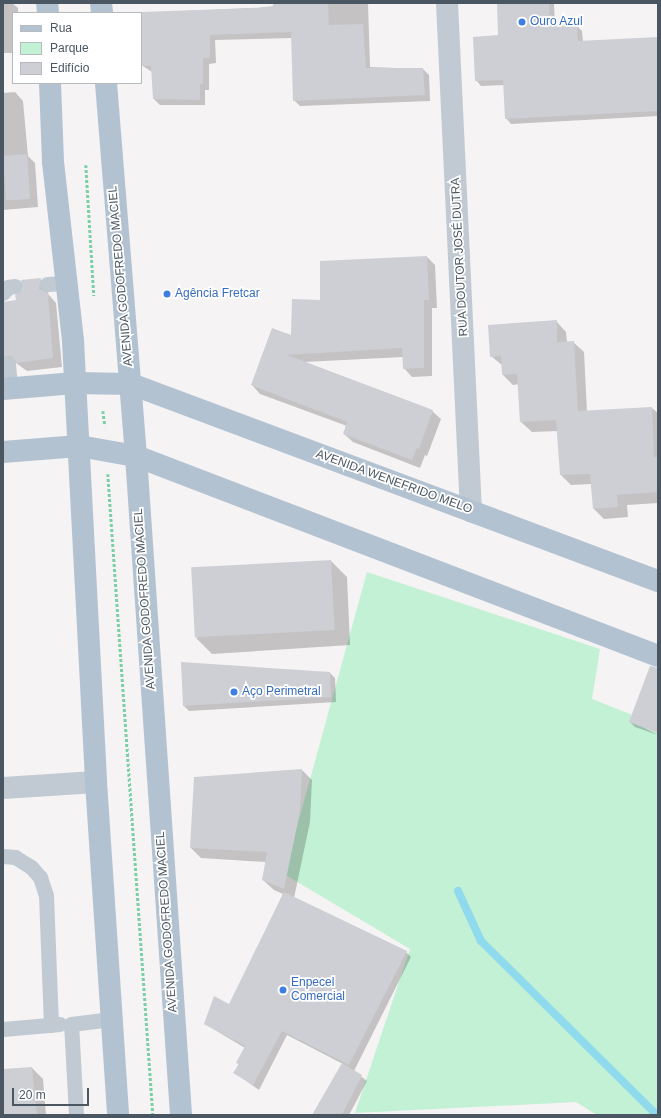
<!DOCTYPE html>
<meta charset="utf-8">
<style>
body{margin:0}
#map{position:relative;width:661px;height:1118px;overflow:hidden;background:#f5f3f3;font-family:Helvetica,sans-serif}
div>[style]{position:absolute}
.green>*{inset:0;background:#c3f1d5}
.shadow>*{inset:0;background:#0003}
.stream>*{height:8px;margin:-4px;padding:0 4px;transform-origin:4px;border-radius:4px;background:#90daee}
.building>*{inset:0;background:#cdcfd5;transform-origin:0 0}
.path>*{height:2.5px;margin-top:-1.25px;transform-origin:0;background:repeating-linear-gradient(90deg,#7ad0a6 0 3px,transparent 0 5px)}
.service>*{height:15px;margin:-7.5px;padding:0 7.5px;transform-origin:7.5px;border-radius:7.5px;background:#c1cad2}
.minor>*{height:22px;margin:-11px;padding:0 11px;transform-origin:11px;border-radius:11px;background:#c1cad2}
.primary>*{height:22px;margin:-11px;padding:0 11px;transform-origin:11px;border-radius:11px;background:#b3c2d1}
.dots>*{width:11px;height:11px;translate:-50% -50%;box-sizing:border-box;border:2px solid #fff;border-radius:50%}
span{translate:-50% -50%;white-space:nowrap;text-align:center;line-height:1.15;-webkit-text-stroke:3.5px #fff;paint-order:stroke}
.shop-label{font-size:12px;color:#366cbe}
.left{translate:0 -50%;text-align:left}
.street-label{font-size:12px;color:#4a5661}
.frame{position:absolute;inset:0;border:4px solid #4a5661;pointer-events:none}
.legend{position:absolute;left:12px;top:12px;width:130px;height:72px;box-sizing:border-box;background:#fff;border:1px solid #b7bbc0;margin:0;padding:5px 7px;list-style:none;font-size:12px;color:#4a5661}
.legend li{display:flex;align-items:center;gap:8px;height:20px}
.legend b{width:20px;border:1px solid #b7bbc0}
.scale{position:absolute;left:12px;top:1088px;width:77px;height:18px;box-sizing:border-box;border:2px solid #4a5661;border-top:0;padding-left:5px;font-size:12px;line-height:14px;white-space:nowrap;color:#4a5661;-webkit-text-stroke:3px #fff;paint-order:stroke}
</style>
<div id="map">
<div class="green">
<div style="clip-path:polygon(367px 572px,600px 649px,592px 699px,658px 725px,658px 1115px,597px 1115px,576px 1102px,355px 1113px,410px 949px,284px 874px)"></div>
</div>
<div class="shadow">
<div style="clip-path:polygon(3px 3px,12px 3px,18px 8px,18px 13px,13px 13px,13px 53px,3px 53px)"></div>
<div style="clip-path:polygon(274px 3px,372px 3px,368px 3px,370px 67px,423px 69px,429px 75px,430px 101px,300px 106px,294px 100px,292px 38px,215px 40px,216px 63px,209px 64px,209px 90px,205px 90px,205px 105px,160px 105px,154px 99px,152px 72px,143px 66px,142px 13px,274px 7px)"></div>
<div style="clip-path:polygon(498px 3px,554px 3px,555px 27px,577px 26px,582px 31px,583px 42px,658px 38px,658px 116px,511px 124px,506px 118px,504px 85px,481px 86px,476px 80px,499px 36px)"></div>
<div style="clip-path:polygon(15px 92px,23px 101px,28px 156px,35px 163px,38px 207px,3px 210px,3px 93px)"></div>
<div style="clip-path:polygon(427px 257px,435px 265px,437px 308px,432px 308px,432px 376px,412px 377px,404px 368px,403px 357px,304px 362px,432px 411px,441px 419px,427px 456px,425px 455px,420px 468px,353px 442px,344px 434px,347px 426px,260px 394px,252px 385px,321px 301px)"></div>
<div style="clip-path:polygon(40px 279px,49px 288px,48px 294px,56px 303px,62px 367px,27px 371px,16px 363px,3px 373px,3px 302px,17px 301px)"></div>
<div style="clip-path:polygon(556px 321px,566px 332px,567px 342px,573px 342px,584px 352px,587px 412px,652px 408px,658px 413px,658px 503px,627px 505px,628px 517px,604px 519px,594px 509px,592px 484px,571px 485px,561px 475px,558px 431px,532px 432px,521px 422px,519px 384px,513px 385px,503px 375px,503px 366px,491px 356px)"></div>
<div style="clip-path:polygon(331px 561px,347px 577px,350px 645px,212px 654px,196px 638px)"></div>
<div style="clip-path:polygon(330px 673px,335px 678px,336px 702px,189px 711px,184px 706px)"></div>
<div style="clip-path:polygon(658px 686px,658px 731px,635px 723px,658px 735px,635px 727px,630px 722px)"></div>
<div style="clip-path:polygon(302px 770px,312px 780px,310px 822px,294px 898px,406px 952px,411px 957px,354px 1071px,367px 1081px,349px 1115px,313px 1115px,343px 1064px,287px 1035px,259px 1090px,235px 1073px,245px 1048px,205px 1024px,230px 1005px,283px 894px,274px 890px,263px 880px,266px 862px,201px 858px,191px 848px)"></div>
<div style="clip-path:polygon(32px 1068px,43px 1079px,46px 1115px,3px 1115px,3px 1070px)"></div>
</div>
<div class="stream">
<div style="left:458px;top:891px;width:55px;rotate:65.3deg"></div>
<div style="left:481px;top:941px;width:247px;rotate:44.7deg"></div>
</div>
<div class="building">
<div style="clip-path:polygon(273px 3px,328px 3px,329px 25px,363px 24px,366px 68px,423px 68px,425px 95px,293px 101px,291px 32px,210px 35px,210px 58px,203px 58px,203px 84px,200px 84px,200px 100px,153px 99px,151px 66px,142px 66px,141px 12px,257px 8px,273px 6px)"></div>
<div style="clip-path:polygon(497px 3px,549px 3px,550px 26px,577px 25px,578px 41px,658px 37px,658px 111px,505px 119px,503px 80px,475px 81px,473px 37px,498px 35px)"></div>
<div style="left:27px;top:154px;width:45px;height:24px;rotate:86deg"></div>
<div style="clip-path:polygon(427px 256px,429px 300px,424px 300px,424px 368px,403px 369px,402px 348px,287px 355px,433px 410px,419px 449px,417px 448px,412px 460px,343px 434px,347px 422px,251px 385px,272px 328px,291px 335px,292px 299px,320px 300px,320px 261px)"></div>
<div style="clip-path:polygon(41px 278px,39px 289px,48px 293px,53px 358px,17px 363px,11px 356px,3px 357px,3px 302px,16px 300px,15px 295px,23px 289px,21px 280px)"></div>
<div style="clip-path:polygon(557px 320px,557px 342px,574px 341px,578px 411px,652px 407px,654px 457px,658px 457px,658px 492px,617px 495px,618px 507px,593px 509px,590px 474px,560px 475px,556px 420px,520px 422px,517px 374px,502px 375px,501px 356px,490px 357px,488px 325px)"></div>
<div style="left:331px;top:560px;width:70px;height:140px;rotate:87deg"></div>
<div style="clip-path:polygon(181px 662px,330px 672px,331px 697px,183px 706px)"></div>
<div style="clip-path:polygon(650px 666px,658px 668px,658px 733px,629px 722px)"></div>
<div style="clip-path:polygon(302px 769px,300px 811px,284px 889px,262px 880px,267px 852px,190px 848px,194px 777px)"></div>
<div style="clip-path:polygon(284px 892px,407px 951px,349px 1065px,282px 1031px,253px 1085px,233px 1073px,239px 1064px,236px 1063px,245px 1046px,204px 1024px,214px 996px,229px 1004px)"></div>
<div style="clip-path:polygon(342px 1063px,362px 1075px,342px 1115px,312px 1115px)"></div>
<div style="clip-path:polygon(32px 1067px,37px 1115px,3px 1115px,3px 1069px)"></div>
</div>
<div class="path">
<div style="left:86px;top:165px;width:131px;rotate:86.5deg"></div>
<div style="left:103px;top:411px;width:15px;rotate:82deg"></div>
<div style="left:108px;top:474px;width:643px;rotate:85.98deg"></div>
</div>
<div class="service">
<div style="left:47px;top:284px;width:21px;rotate:-3deg"></div>
<div style="left:3px;top:293px;width:8px;rotate:-50deg"></div>
<div style="left:8px;top:287px;width:7px;rotate:-8deg"></div>
<div style="left:8px;top:364px;width:24px;rotate:85deg"></div>
<div style="left:3px;top:856px;width:12px;rotate:5deg"></div>
<div style="left:15px;top:857px;width:19px;rotate:32deg"></div>
<div style="left:31px;top:867px;width:13px;rotate:48deg"></div>
<div style="left:40px;top:877px;width:19px;rotate:72deg"></div>
<div style="left:46px;top:895px;width:130px;rotate:87.8deg"></div>
<div style="left:3px;top:1029px;width:57px;rotate:-5deg"></div>
<div style="left:76px;top:1115px;width:91px;rotate:-93.1deg"></div>
<div style="left:71px;top:1024px;width:41px;rotate:-7deg"></div>
</div>
<div class="minor">
<div style="left:447px;top:3px;width:509px;rotate:87.3deg"></div>
<div style="left:3px;top:788px;width:93px;rotate:-3.7deg"></div>
</div>
<div class="primary">
<div style="left:47px;top:3px;width:10px;rotate:84deg"></div>
<div style="left:101px;top:3px;width:10px;rotate:84deg"></div>
<div style="left:50px;top:83px;width:79px;rotate:87.8deg"></div>
<div style="left:53px;top:162px;width:180px;rotate:83.6deg"></div>
<div style="left:73px;top:341px;width:442px;rotate:87deg"></div>
<div style="left:96px;top:782px;width:334px;rotate:86.2deg"></div>
<div style="left:106px;top:83px;width:374px;rotate:85.4deg"></div>
<div style="left:136px;top:456px;width:661px;rotate:86.09deg"></div>
<div style="left:3px;top:389px;width:72px;rotate:-4.8deg"></div>
<div style="left:75px;top:383px;width:56px;rotate:1deg"></div>
<div style="left:131px;top:384px;width:563px;rotate:20.5deg"></div>
<div style="left:3px;top:452px;width:76px;rotate:-4.5deg"></div>
<div style="left:79px;top:446px;width:58px;rotate:10deg"></div>
<div style="left:136px;top:456px;width:559px;rotate:20.96deg"></div>
</div>
<div class="dots">
<div style="left:522px;top:22px;background:#3f7fe0"></div>
<div style="left:167px;top:294px;background:#3f7fe0"></div>
<div style="left:234px;top:692px;background:#3f7fe0"></div>
<div style="left:283px;top:990px;background:#3f7fe0"></div>
</div>
<div class="shop-label">
<span class="left" style="left:530px;top:22px">Ouro Azul</span>
<span class="left" style="left:175px;top:294px">Agência Fretcar</span>
<span class="left" style="left:242px;top:692px">Aço Perimetral</span>
<span class="left" style="left:291px;top:990px">Enpecel<br>Comercial</span>
</div>
<div class="street-label">
<span style="left:460px;top:257px;rotate:-93deg">RUA DOUTOR JOSÉ DUTRA</span>
<span style="left:121px;top:276px;rotate:-95deg">AVENIDA GODOFREDO MACIEL</span>
<span style="left:394px;top:482px;rotate:20deg">AVENIDA WENEFRIDO MELO</span>
<span style="left:145px;top:599px;rotate:-94deg">AVENIDA GODOFREDO MACIEL</span>
<span style="left:167px;top:922px;rotate:-94deg">AVENIDA GODOFREDO MACIEL</span>
</div>
<div class="frame"></div>
<ul class="legend">
<li><b style="height:5px;background:#b3c2d1"></b>Rua</li>
<li><b style="height:11px;background:#c3f1d5"></b>Parque</li>
<li><b style="height:11px;background:#cdcfd5"></b>Edifício</li>
</ul>
<div class="scale">20 m</div>
</div>
